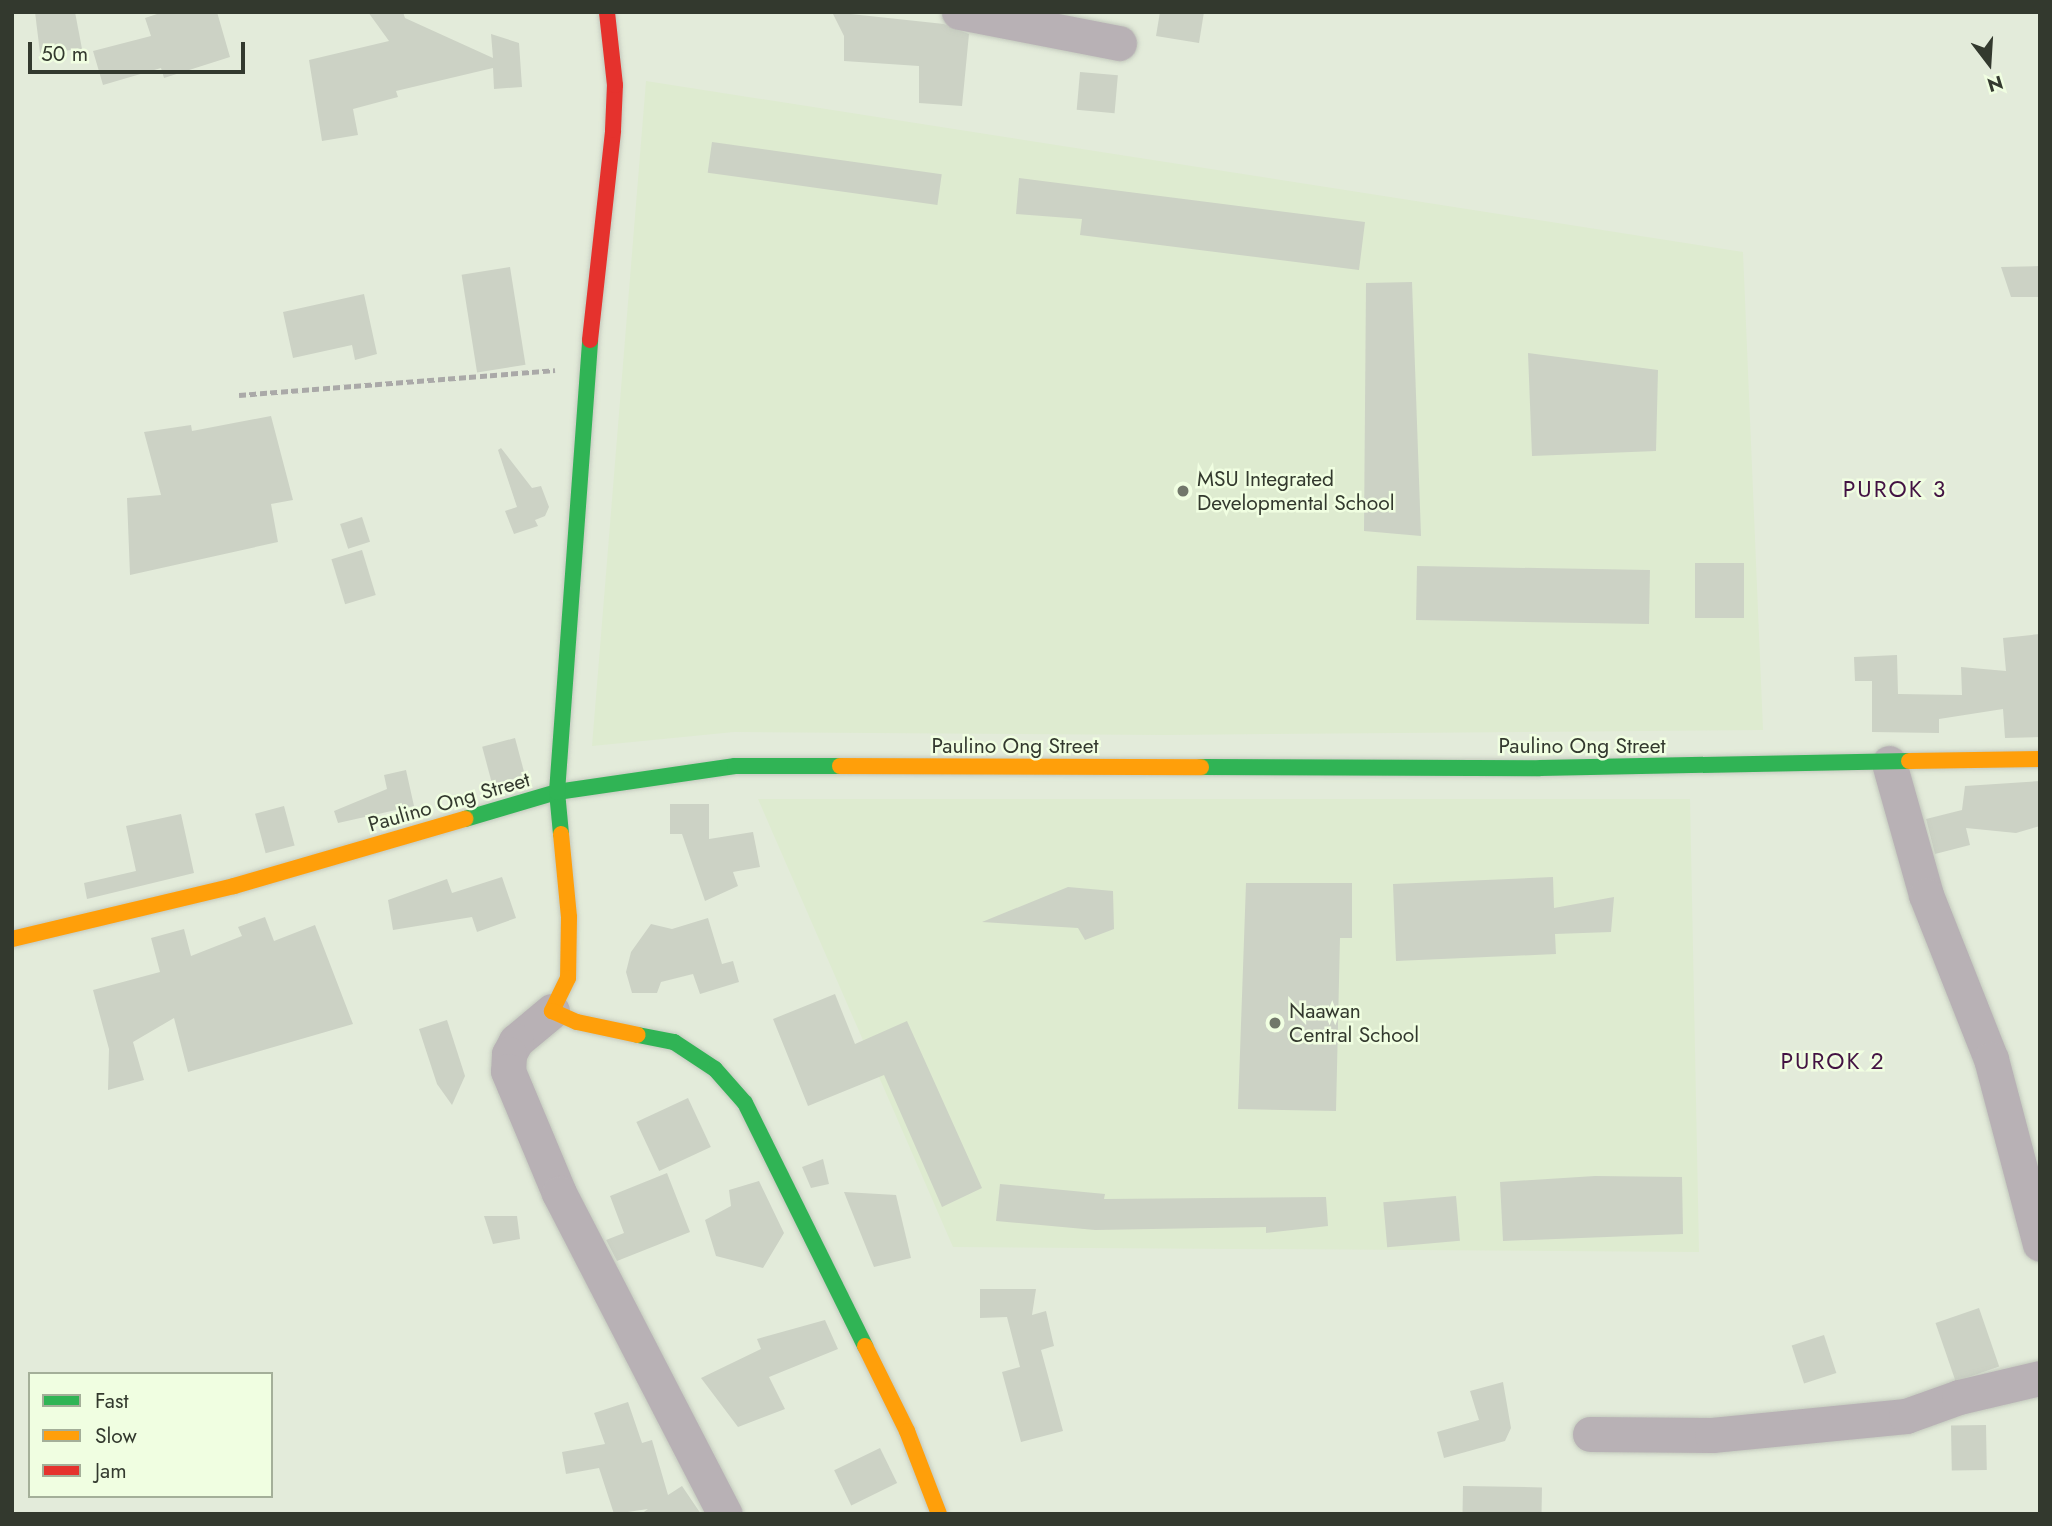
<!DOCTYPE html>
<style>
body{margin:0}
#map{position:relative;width:2052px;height:1526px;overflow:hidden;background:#e3ebda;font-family:Jost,sans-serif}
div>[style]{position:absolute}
.built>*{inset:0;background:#deebd0}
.building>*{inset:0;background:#ccd2c5;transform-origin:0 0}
.path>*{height:4.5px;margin-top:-2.25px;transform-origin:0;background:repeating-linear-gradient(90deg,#aaa9a8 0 7px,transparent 0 10.5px)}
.roads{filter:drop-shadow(0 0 2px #c3c9bd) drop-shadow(0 0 2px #c3c9bd)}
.street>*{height:35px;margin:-17.5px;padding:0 17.5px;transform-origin:17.5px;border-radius:17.5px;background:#b8b1b5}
.fast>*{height:16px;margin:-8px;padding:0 8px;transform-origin:8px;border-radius:8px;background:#30b455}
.slow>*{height:16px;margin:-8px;padding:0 8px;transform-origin:8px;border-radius:8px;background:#ff9f0a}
.jam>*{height:16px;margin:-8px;padding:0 8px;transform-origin:8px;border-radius:8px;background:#e5322d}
.dots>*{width:19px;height:19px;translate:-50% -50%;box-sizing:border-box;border:4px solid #f0fee1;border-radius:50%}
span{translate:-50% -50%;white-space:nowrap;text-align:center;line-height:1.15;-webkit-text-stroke:5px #f0fee1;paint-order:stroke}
.poi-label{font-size:21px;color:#33392e}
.left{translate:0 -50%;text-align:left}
.street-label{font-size:21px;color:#33392e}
.neighbourhood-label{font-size:23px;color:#431343;letter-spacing:2px}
.frame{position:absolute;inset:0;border:14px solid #33392e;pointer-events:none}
.legend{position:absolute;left:28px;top:1372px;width:245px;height:126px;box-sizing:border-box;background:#f0fee1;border:2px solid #a4af99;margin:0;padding:9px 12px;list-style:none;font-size:21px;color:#33392e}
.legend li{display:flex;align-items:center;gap:14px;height:35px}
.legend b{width:35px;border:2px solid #a4af99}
.north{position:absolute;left:1954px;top:28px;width:70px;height:70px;-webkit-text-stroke:5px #f0fee1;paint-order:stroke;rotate:163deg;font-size:19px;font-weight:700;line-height:28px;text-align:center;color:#33392e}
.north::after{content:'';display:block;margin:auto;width:24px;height:32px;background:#33392e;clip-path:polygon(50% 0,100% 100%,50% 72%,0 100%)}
.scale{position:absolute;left:28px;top:42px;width:217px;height:32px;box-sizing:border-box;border:4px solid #33392e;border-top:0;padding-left:9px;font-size:21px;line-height:24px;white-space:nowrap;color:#33392e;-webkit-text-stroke:5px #f0fee1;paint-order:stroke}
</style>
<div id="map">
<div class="built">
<div style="clip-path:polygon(646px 81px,1743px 252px,1763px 730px,1164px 735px,734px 732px,592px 746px)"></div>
<div style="clip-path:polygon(758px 799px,1690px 799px,1699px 1252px,953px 1247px)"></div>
</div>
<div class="building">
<div style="clip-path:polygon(35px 12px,75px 12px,82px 49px,40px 53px)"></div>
<div style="clip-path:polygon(163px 12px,217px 12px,230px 57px,164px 78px,161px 68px,103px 85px,93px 51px,151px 36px,145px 18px)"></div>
<div style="clip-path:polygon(368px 12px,403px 12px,405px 18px,493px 58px,491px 34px,519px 43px,522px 87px,494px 89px,493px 68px,396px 91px,398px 97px,353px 109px,358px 135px,322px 141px,309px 60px,389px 41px)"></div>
<div style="clip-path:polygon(832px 12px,944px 24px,969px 34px,962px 106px,919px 103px,919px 66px,844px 61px,844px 36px)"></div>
<div style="clip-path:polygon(1160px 12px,1204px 12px,1199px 43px,1156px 36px)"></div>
<div style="left:1080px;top:72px;width:38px;height:38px;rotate:5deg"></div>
<div style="left:712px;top:142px;width:232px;height:31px;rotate:8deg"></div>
<div style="clip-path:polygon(1019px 178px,1365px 222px,1359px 270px,1080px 235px,1082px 219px,1016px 214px)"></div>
<div style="clip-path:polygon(2040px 266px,2040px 297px,2011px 297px,2001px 267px)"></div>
<div style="left:510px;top:267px;width:99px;height:49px;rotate:81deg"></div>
<div style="clip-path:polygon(1412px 282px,1421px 536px,1364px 531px,1366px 283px)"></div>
<div style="clip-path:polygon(364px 294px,377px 354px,355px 360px,352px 345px,293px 358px,283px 312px)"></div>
<div style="clip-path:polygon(1528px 353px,1658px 370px,1656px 451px,1532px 456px)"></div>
<div style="clip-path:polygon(271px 416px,293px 500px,271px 504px,278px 542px,130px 575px,127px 498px,161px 495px,144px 432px,191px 425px,192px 431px)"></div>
<div style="clip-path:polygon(501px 448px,532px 488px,541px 486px,549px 507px,545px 516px,535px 520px,538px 526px,514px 534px,505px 511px,517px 507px,498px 450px)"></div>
<div style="left:362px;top:517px;width:26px;height:23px;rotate:72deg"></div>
<div style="left:362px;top:550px;width:47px;height:32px;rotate:73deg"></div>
<div style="left:1695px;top:563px;width:49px;height:55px"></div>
<div style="left:1417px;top:566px;width:233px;height:54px;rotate:1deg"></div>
<div style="clip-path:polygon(2040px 634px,2040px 737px,2005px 738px,2003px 709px,1939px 719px,1939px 733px,1872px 732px,1872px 681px,1855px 681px,1854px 657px,1897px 655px,1898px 694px,1962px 695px,1961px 667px,2006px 671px,2003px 638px)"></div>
<div style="left:515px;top:738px;width:39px;height:34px;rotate:75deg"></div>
<div style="clip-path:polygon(406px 770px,414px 806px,338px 823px,334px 811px,387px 789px,384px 775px)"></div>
<div style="clip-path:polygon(2040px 781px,2040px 826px,2016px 833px,1966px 828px,1970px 845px,1935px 854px,1926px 819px,1962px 810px,1965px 786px)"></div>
<div style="clip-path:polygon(670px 804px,709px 804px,709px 839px,753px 832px,760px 867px,733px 872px,738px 886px,705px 901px,682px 834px,670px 834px)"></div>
<div style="left:284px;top:806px;width:41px;height:30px;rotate:75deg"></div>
<div style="clip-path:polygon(181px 814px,194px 873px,87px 899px,84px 883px,136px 871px,126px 826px)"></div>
<div style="clip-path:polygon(502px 877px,516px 918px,477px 932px,472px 917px,393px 930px,388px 900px,447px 879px,452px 893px)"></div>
<div style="clip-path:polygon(1553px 877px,1554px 908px,1614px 897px,1611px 932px,1555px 934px,1556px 954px,1396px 961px,1393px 884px)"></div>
<div style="clip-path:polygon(1246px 883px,1352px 883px,1352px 938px,1340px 938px,1336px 1111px,1238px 1109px)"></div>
<div style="clip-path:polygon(1068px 887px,1113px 891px,1114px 929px,1085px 940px,1078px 928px,982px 922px)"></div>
<div style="clip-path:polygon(265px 917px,274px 941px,315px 925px,353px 1024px,188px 1072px,174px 1018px,133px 1042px,144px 1080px,108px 1090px,109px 1049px,93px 990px,160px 972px,151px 938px,184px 929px,191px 956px,242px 936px,238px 927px)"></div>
<div style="clip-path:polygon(708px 918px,722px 964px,733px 961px,739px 982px,700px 994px,693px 974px,661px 982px,657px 993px,632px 993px,626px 972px,631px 952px,651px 924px,672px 929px)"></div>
<div style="clip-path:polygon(835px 994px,855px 1044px,907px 1021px,982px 1188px,942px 1207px,884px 1075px,808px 1106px,773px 1019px)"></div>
<div style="clip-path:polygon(447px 1020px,465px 1076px,452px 1105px,437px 1084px,419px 1029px)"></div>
<div style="left:688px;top:1098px;width:54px;height:57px;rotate:65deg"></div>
<div style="clip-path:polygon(823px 1159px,829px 1184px,811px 1188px,802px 1167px)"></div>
<div style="clip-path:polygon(667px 1173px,690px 1232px,617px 1261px,606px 1240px,624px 1233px,610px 1196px)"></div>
<div style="clip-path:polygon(1595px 1176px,1682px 1177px,1683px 1234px,1503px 1241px,1500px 1182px)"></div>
<div style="clip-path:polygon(759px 1181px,784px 1233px,763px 1268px,716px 1256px,705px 1220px,731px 1206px,729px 1190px)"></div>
<div style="clip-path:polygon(1000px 1184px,1105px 1194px,1104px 1199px,1326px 1197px,1328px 1226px,1266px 1233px,1266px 1227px,1095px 1230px,996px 1221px)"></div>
<div style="clip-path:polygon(844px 1192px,896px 1195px,911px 1258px,874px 1267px)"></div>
<div style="left:1456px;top:1196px;width:45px;height:73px;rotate:85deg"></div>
<div style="clip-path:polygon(484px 1216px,517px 1216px,520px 1239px,493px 1244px)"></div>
<div style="clip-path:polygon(980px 1289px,1036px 1289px,1032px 1315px,1046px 1311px,1054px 1346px,1041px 1350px,1063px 1431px,1021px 1442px,1002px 1372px,1020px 1367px,1007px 1317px,980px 1318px)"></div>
<div style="left:1979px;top:1308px;width:62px;height:46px;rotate:71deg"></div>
<div style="clip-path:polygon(825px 1320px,838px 1349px,769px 1377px,785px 1409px,738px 1427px,701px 1378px,761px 1349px,757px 1339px)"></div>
<div style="left:1824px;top:1335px;width:40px;height:34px;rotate:72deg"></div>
<div style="clip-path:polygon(1503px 1382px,1511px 1428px,1505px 1441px,1444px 1458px,1437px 1432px,1479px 1420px,1470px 1391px)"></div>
<div style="clip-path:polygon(628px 1402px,642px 1443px,652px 1440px,668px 1495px,682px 1486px,701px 1514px,641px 1514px,648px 1509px,614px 1514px,599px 1468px,566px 1474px,562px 1452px,605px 1444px,594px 1413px)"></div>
<div style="left:1986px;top:1425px;width:45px;height:35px;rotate:89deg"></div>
<div style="left:880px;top:1448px;width:39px;height:51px;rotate:64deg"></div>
<div style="left:1463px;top:1486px;width:79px;height:28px;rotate:1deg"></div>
</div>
<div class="path">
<div style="left:239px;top:395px;width:317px;rotate:-4.5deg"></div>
</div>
<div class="roads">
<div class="street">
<div style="left:959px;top:12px;width:163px;rotate:11deg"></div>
<div style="left:1889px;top:763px;width:137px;rotate:74.3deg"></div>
<div style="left:1926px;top:895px;width:176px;rotate:68.4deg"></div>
<div style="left:1991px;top:1059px;width:191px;rotate:75.2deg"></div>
<div style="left:552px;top:1011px;width:47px;rotate:140.2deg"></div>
<div style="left:516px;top:1041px;width:15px;rotate:118deg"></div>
<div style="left:509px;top:1054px;width:17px;rotate:93deg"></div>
<div style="left:508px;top:1071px;width:132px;rotate:67.3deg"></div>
<div style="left:559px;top:1193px;width:361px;rotate:62.7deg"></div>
<div style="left:1590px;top:1434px;width:122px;rotate:0.5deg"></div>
<div style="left:1712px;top:1435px;width:195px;rotate:-5.6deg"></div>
<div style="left:1906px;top:1416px;width:56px;rotate:-19.7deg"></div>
<div style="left:1959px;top:1397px;width:83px;rotate:-13.2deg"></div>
</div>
<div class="fast">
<div style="left:1201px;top:767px;width:339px;rotate:0.2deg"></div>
<div style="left:1540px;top:768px;width:369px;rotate:-1.1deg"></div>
<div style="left:465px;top:819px;width:96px;rotate:-16.4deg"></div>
<div style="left:557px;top:792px;width:180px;rotate:-8.3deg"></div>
<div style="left:735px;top:766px;width:105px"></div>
<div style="left:561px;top:834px;width:42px;rotate:-95.4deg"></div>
<div style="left:557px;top:792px;width:453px;rotate:-85.8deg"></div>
<div style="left:638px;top:1035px;width:37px;rotate:11deg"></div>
<div style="left:674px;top:1042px;width:49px;rotate:33.4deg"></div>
<div style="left:715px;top:1069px;width:45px;rotate:48.6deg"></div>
<div style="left:745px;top:1103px;width:271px;rotate:63.7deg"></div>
</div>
<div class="slow">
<div style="left:1909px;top:761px;width:131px;rotate:-0.9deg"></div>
<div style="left:840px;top:766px;width:361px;rotate:0.2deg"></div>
<div style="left:561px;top:834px;width:83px;rotate:84.5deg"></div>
<div style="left:569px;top:917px;width:61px;rotate:90.9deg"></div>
<div style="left:568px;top:978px;width:37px;rotate:116deg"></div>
<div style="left:552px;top:1011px;width:27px;rotate:24deg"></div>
<div style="left:577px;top:1022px;width:62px;rotate:12deg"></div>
<div style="left:12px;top:939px;width:228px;rotate:-13.4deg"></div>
<div style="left:234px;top:886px;width:241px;rotate:-16.2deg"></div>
<div style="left:865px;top:1346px;width:95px;rotate:63.7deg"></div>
<div style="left:907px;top:1431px;width:89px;rotate:68.9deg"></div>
</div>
<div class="jam">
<div style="left:590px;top:340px;width:211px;rotate:-83.7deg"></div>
<div style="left:613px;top:130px;width:45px;rotate:-87.5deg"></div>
<div style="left:615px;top:85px;width:73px;rotate:-96.3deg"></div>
</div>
</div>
<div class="dots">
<div style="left:1183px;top:491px;background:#71776a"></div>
<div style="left:1275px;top:1023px;background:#71776a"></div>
</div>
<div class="poi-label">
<span class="left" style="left:1197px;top:491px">MSU Integrated<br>Developmental School</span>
<span class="left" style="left:1289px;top:1023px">Naawan<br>Central School</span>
</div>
<div class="street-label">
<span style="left:1015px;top:746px">Paulino Ong Street</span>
<span style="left:1582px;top:746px">Paulino Ong Street</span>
<span style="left:449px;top:802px;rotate:-16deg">Paulino Ong Street</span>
</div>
<div class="neighbourhood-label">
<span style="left:1895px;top:489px">PUROK 3</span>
<span style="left:1833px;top:1061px">PUROK 2</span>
</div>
<div class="frame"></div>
<ul class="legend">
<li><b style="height:9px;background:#30b455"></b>Fast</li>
<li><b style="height:9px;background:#ff9f0a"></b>Slow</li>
<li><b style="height:9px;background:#e5322d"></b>Jam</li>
</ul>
<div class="north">N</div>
<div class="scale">50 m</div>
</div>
